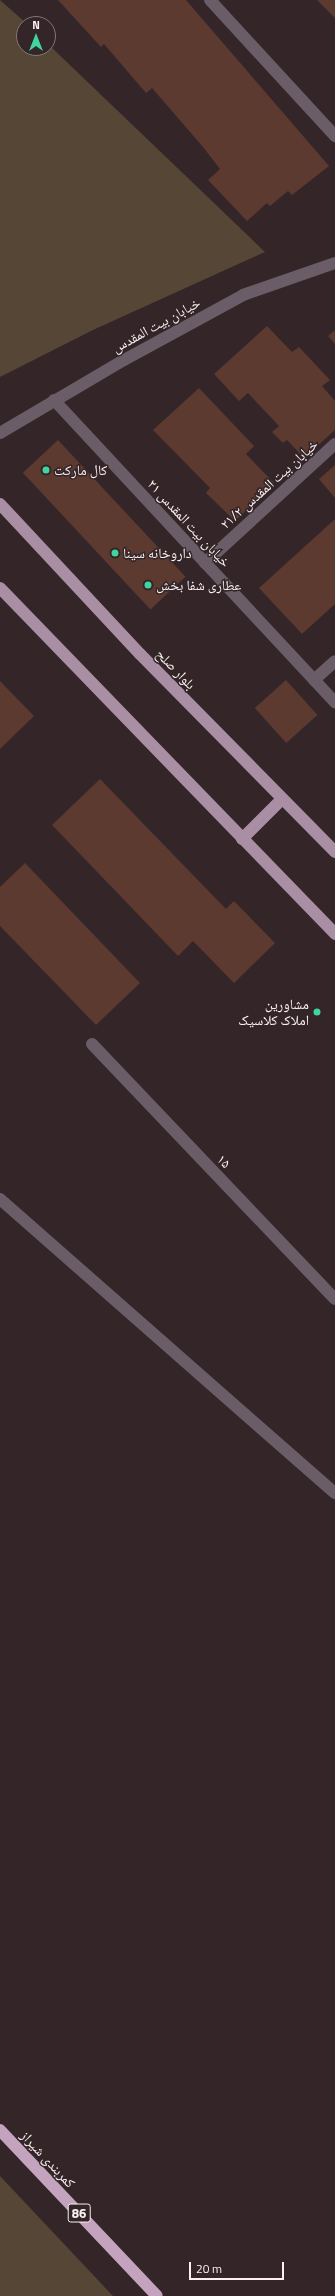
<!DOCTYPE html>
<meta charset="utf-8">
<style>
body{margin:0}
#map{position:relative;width:335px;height:2296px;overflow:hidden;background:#332528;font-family:"Titillium Web","Noto Naskh Arabic",sans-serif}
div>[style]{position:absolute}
.green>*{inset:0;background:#554635}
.building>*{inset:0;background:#5c3a30;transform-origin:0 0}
.minor>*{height:12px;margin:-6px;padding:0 6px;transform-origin:6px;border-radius:6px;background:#6a5d67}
.major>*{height:12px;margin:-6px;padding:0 6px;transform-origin:6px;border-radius:6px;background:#aa8fa4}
.highway>*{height:12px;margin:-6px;padding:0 6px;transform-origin:6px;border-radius:6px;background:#c3a3bd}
.dots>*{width:11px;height:11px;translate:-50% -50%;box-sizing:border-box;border:2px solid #332528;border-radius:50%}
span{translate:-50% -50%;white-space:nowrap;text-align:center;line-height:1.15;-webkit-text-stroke:3px #332528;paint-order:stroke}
.shield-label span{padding:1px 3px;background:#332528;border:1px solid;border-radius:3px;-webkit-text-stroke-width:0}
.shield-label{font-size:13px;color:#fbf1f3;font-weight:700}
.street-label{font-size:14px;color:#fbf1f3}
.poi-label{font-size:14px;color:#fbf1f3}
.left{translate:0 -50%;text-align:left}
.right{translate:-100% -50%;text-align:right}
.north{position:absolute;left:16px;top:16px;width:40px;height:40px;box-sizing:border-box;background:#332528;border:1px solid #837779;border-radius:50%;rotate:0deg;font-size:11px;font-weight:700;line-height:16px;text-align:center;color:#fbf1f3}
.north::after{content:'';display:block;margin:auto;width:14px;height:18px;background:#40d4a1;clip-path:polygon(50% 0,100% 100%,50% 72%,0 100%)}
.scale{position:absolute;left:189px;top:2262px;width:95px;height:18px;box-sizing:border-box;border:2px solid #fbf1f3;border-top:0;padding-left:5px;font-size:12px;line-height:14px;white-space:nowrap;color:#fbf1f3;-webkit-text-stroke:3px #332528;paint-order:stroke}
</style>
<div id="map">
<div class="green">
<div style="clip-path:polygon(0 0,27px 24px,24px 24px,24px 48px,48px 48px,48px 44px,265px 252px,93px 330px,0 377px)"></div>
<div style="clip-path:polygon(0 2176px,113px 2296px,0 2296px)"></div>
</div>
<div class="building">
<div style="clip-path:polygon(58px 0,186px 0,329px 166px,292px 195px,288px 191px,270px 206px,267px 203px,247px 221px,208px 180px,220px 169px,203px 147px,152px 88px,146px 93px,104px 44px,101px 47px)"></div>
<div style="clip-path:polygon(317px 0,335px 0,335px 18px)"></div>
<div style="clip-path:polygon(267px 326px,292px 352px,299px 347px,330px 380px,322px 386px,335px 401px,335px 430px,304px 458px,287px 440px,283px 443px,272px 432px,279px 426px,248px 393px,239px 401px,214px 374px)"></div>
<div style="clip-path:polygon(335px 330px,335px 344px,328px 336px)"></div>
<div style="clip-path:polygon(199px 388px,254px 446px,246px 454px,274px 483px,235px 521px,206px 493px,210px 488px,153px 430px)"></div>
<div style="left:58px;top:440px;width:187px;height:48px;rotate:47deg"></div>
<div style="clip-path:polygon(335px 465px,335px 498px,319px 479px)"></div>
<div style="clip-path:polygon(335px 519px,335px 604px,302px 634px,259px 588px)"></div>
<div style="left:286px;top:680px;width:47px;height:42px;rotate:48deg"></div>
<div style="clip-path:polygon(0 681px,34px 716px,0 749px)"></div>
<div style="clip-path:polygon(100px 779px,226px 909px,234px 901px,275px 943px,234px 983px,193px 941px,178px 956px,52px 825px)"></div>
<div style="clip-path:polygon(25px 863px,140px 983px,96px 1025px,0 926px,0 887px)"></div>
</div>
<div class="minor">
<div style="left:210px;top:0;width:185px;rotate:47.4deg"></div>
<div style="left:54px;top:400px;width:413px;rotate:47.1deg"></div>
<div style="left:0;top:433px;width:144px;rotate:-30.5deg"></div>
<div style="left:124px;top:360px;width:136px;rotate:-28.6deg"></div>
<div style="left:243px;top:295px;width:97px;rotate:-19.2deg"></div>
<div style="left:205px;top:563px;width:176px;rotate:-42.5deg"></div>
<div style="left:314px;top:680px;width:28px;rotate:-42deg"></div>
<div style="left:92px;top:1044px;width:352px;rotate:46.4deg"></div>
<div style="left:0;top:1199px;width:446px;rotate:41.3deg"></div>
</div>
<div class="major">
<div style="left:0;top:504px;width:205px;rotate:47deg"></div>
<div style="left:140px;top:654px;width:278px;rotate:45.4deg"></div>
<div style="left:0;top:588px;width:482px;rotate:45.9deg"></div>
<div style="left:242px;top:839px;width:57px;rotate:-45deg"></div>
</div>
<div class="highway">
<div style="left:0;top:2130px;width:228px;rotate:46.6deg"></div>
</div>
<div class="dots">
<div style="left:46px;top:470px;background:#40d4a1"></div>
<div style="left:115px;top:553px;background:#40d4a1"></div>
<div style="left:148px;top:585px;background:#40d4a1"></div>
<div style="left:317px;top:1012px;background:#40d4a1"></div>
</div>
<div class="shield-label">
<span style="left:79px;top:2213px">86</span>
</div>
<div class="street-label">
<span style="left:156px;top:325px;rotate:-29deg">خیابان بیت المقدس</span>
<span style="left:269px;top:484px;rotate:-42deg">خیابان بیت المقدس ۲۱/۲</span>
<span style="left:189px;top:523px;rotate:47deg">خیابان بیت المقدس ۲۱</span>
<span style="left:176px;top:669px;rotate:46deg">بلوار صلح</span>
<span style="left:224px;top:1161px;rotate:46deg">۱۵</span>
<span style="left:48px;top:2159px;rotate:47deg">کمربندی شیراز</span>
</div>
<div class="poi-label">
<span class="left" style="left:54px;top:470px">کال مارکت</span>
<span class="left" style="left:123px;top:553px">داروخانه سینا</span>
<span class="left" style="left:156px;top:585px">عطاری شفا بخش</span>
<span class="right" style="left:309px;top:1012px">مشاورین<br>املاک کلاسیک</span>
</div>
<div class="north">N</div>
<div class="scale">20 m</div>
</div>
